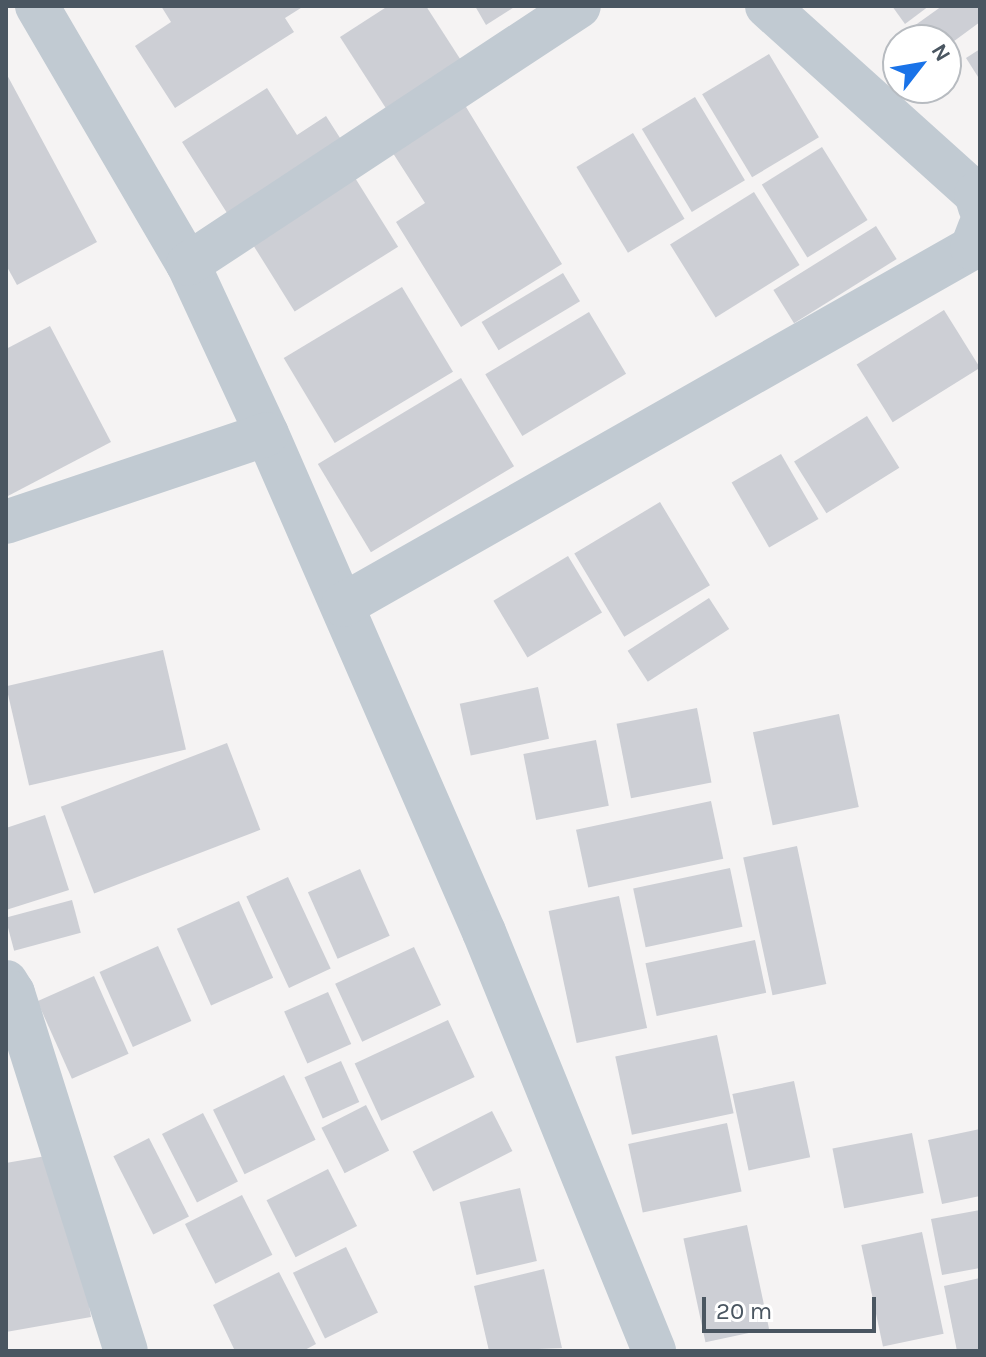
<!DOCTYPE html>
<style>
body{margin:0}
#map{position:relative;width:986px;height:1357px;overflow:hidden;background:#f5f3f3;font-family:Karla,sans-serif}
div>[style]{position:absolute}
.building>*{inset:0;background:#cdcfd5;transform-origin:0 0}
.minor>*{height:44px;margin:-22px;padding:0 22px;transform-origin:22px;border-radius:22px;background:#c1cad2}
span{translate:-50% -50%;white-space:nowrap;text-align:center;line-height:1.15;-webkit-text-stroke:7px #fff;paint-order:stroke}
.frame{position:absolute;inset:0;border:8px solid #4a5661;pointer-events:none}
.north{position:absolute;left:882px;top:24px;width:80px;height:80px;box-sizing:border-box;background:#fff;border:2px solid #b7bbc0;border-radius:50%;rotate:59deg;font-size:22px;font-weight:700;line-height:32px;text-align:center;color:#4a5661}
.north::after{content:'';display:block;margin:auto;width:28px;height:36px;background:#1a73e8;clip-path:polygon(50% 0,100% 100%,50% 72%,0 100%)}
.scale{position:absolute;left:702px;top:1297px;width:174px;height:36px;box-sizing:border-box;border:4px solid #4a5661;border-top:0;padding-left:10px;font-size:24px;line-height:28px;white-space:nowrap;color:#4a5661;-webkit-text-stroke:6px #fff;paint-order:stroke}
</style>
<div id="map">
<div class="building">
<div style="clip-path:polygon(161px 6px,304px 6px,285px 18px,294px 32px,175px 108px,135px 46px,171px 22px)"></div>
<div style="clip-path:polygon(388px 6px,426px 6px,464px 65px,389px 113px,340px 37px)"></div>
<div style="clip-path:polygon(475px 6px,516px 6px,486px 25px)"></div>
<div style="clip-path:polygon(892px 6px,929px 6px,905px 24px)"></div>
<div style="clip-path:polygon(942px 6px,980px 6px,980px 22px,946px 47px,946px 40px,903px 40px,900px 36px)"></div>
<div style="clip-path:polygon(980px 49px,980px 80px,966px 58px)"></div>
<div style="left:769px;top:54px;width:97px;height:78px;rotate:59deg"></div>
<div style="clip-path:polygon(6px 73px,97px 242px,17px 285px,6px 265px)"></div>
<div style="clip-path:polygon(267px 88px,297px 135px,326px 116px,349px 152px,234px 224px,182px 142px)"></div>
<div style="left:695px;top:97px;width:97px;height:62px;rotate:59deg"></div>
<div style="clip-path:polygon(463px 102px,562px 264px,461px 327px,396px 222px,425px 203px,389px 147px)"></div>
<div style="left:633px;top:133px;width:100px;height:66px;rotate:59deg"></div>
<div style="left:822px;top:147px;width:86px;height:71px;rotate:58deg"></div>
<div style="left:352px;top:173px;width:87px;height:122px;rotate:58deg"></div>
<div style="left:754px;top:192px;width:86px;height:99px;rotate:58deg"></div>
<div style="left:876px;top:226px;width:39px;height:121px;rotate:58deg"></div>
<div style="left:563px;top:273px;width:33px;height:95px;rotate:59deg"></div>
<div style="left:402px;top:287px;width:99px;height:138px;rotate:59deg"></div>
<div style="left:944px;top:310px;width:68px;height:103px;rotate:58deg"></div>
<div style="left:589px;top:312px;width:72px;height:121px;rotate:59deg"></div>
<div style="clip-path:polygon(50px 326px,111px 442px,6px 497px,6px 349px)"></div>
<div style="left:461px;top:378px;width:103px;height:167px;rotate:59deg"></div>
<div style="left:867px;top:416px;width:61px;height:86px;rotate:58deg"></div>
<div style="left:781px;top:454px;width:75px;height:57px;rotate:60deg"></div>
<div style="left:660px;top:502px;width:97px;height:100px;rotate:59deg"></div>
<div style="left:568px;top:556px;width:66px;height:87px;rotate:59deg"></div>
<div style="left:709px;top:598px;width:37px;height:97px;rotate:57deg"></div>
<div style="left:163px;top:650px;width:102px;height:161px;rotate:77deg"></div>
<div style="left:538px;top:687px;width:53px;height:80px;rotate:78deg"></div>
<div style="left:697px;top:708px;width:76px;height:82px;rotate:79deg"></div>
<div style="left:839px;top:714px;width:95px;height:88px;rotate:78deg"></div>
<div style="left:596px;top:740px;width:67px;height:74px;rotate:79deg"></div>
<div style="left:227px;top:743px;width:93px;height:178px;rotate:69deg"></div>
<div style="left:711px;top:801px;width:59px;height:138px;rotate:78deg"></div>
<div style="clip-path:polygon(45px 815px,69px 890px,6px 910px,6px 828px)"></div>
<div style="left:797px;top:846px;width:141px;height:55px;rotate:78deg"></div>
<div style="left:730px;top:868px;width:60px;height:99px;rotate:78deg"></div>
<div style="left:360px;top:869px;width:73px;height:57px;rotate:66deg"></div>
<div style="left:288px;top:877px;width:101px;height:46px;rotate:65deg"></div>
<div style="left:619px;top:896px;width:135px;height:72px;rotate:78deg"></div>
<div style="left:72px;top:900px;width:34px;height:69px;rotate:75deg"></div>
<div style="left:239px;top:901px;width:84px;height:68px;rotate:66deg"></div>
<div style="left:755px;top:940px;width:54px;height:112px;rotate:78deg"></div>
<div style="left:158px;top:946px;width:82px;height:64px;rotate:66deg"></div>
<div style="left:414px;top:947px;width:64px;height:87px;rotate:65deg"></div>
<div style="left:94px;top:976px;width:85px;height:62px;rotate:66deg"></div>
<div style="left:328px;top:992px;width:57px;height:48px;rotate:66deg"></div>
<div style="left:448px;top:1020px;width:63px;height:103px;rotate:65deg"></div>
<div style="left:717px;top:1035px;width:80px;height:104px;rotate:78deg"></div>
<div style="left:341px;top:1061px;width:45px;height:40px;rotate:66deg"></div>
<div style="left:284px;top:1075px;width:72px;height:79px;rotate:64deg"></div>
<div style="left:794px;top:1081px;width:78px;height:63px;rotate:78deg"></div>
<div style="left:366px;top:1105px;width:51px;height:50px;rotate:63deg"></div>
<div style="left:492px;top:1111px;width:45px;height:89px;rotate:63deg"></div>
<div style="left:203px;top:1113px;width:77px;height:46px;rotate:63deg"></div>
<div style="left:727px;top:1123px;width:70px;height:101px;rotate:78deg"></div>
<div style="clip-path:polygon(980px 1129px,980px 1196px,942px 1204px,928px 1140px)"></div>
<div style="left:912px;top:1133px;width:61px;height:81px;rotate:79deg"></div>
<div style="left:149px;top:1138px;width:88px;height:40px;rotate:63deg"></div>
<div style="clip-path:polygon(63px 1153px,91px 1317px,6px 1332px,6px 1163px)"></div>
<div style="left:328px;top:1169px;width:64px;height:69px;rotate:63deg"></div>
<div style="left:520px;top:1188px;width:75px;height:62px;rotate:77deg"></div>
<div style="left:242px;top:1195px;width:67px;height:64px;rotate:63deg"></div>
<div style="clip-path:polygon(980px 1210px,980px 1268px,942px 1275px,931px 1219px)"></div>
<div style="left:747px;top:1225px;width:106px;height:65px;rotate:78deg"></div>
<div style="left:922px;top:1232px;width:104px;height:62px;rotate:78deg"></div>
<div style="left:346px;top:1247px;width:73px;height:59px;rotate:64deg"></div>
<div style="clip-path:polygon(544px 1269px,562px 1348px,489px 1351px,474px 1286px)"></div>
<div style="clip-path:polygon(279px 1272px,316px 1344px,303px 1351px,235px 1351px,213px 1305px)"></div>
<div style="clip-path:polygon(980px 1278px,980px 1351px,957px 1351px,944px 1286px)"></div>
</div>
<div class="minor">
<div style="left:37px;top:6px;width:299px;rotate:59.7deg"></div>
<div style="left:188px;top:264px;width:187px;rotate:65.1deg"></div>
<div style="left:267px;top:434px;width:543px;rotate:66.46deg"></div>
<div style="left:484px;top:932px;width:452px;rotate:67.9deg"></div>
<div style="left:767px;top:6px;width:281px;rotate:42deg"></div>
<div style="left:976px;top:194px;width:14px;rotate:73deg"></div>
<div style="left:188px;top:264px;width:468px;rotate:-33.4deg"></div>
<div style="left:6px;top:522px;width:275px;rotate:-18.6deg"></div>
<div style="left:343px;top:605px;width:723px;rotate:-29.58deg"></div>
<div style="left:972px;top:248px;width:22px;rotate:-69deg"></div>
<div style="left:6px;top:982px;width:13px;rotate:58deg"></div>
<div style="left:13px;top:993px;width:375px;rotate:72.5deg"></div>
</div>
<div class="frame"></div>
<div class="north">N</div>
<div class="scale">20 m</div>
</div>
